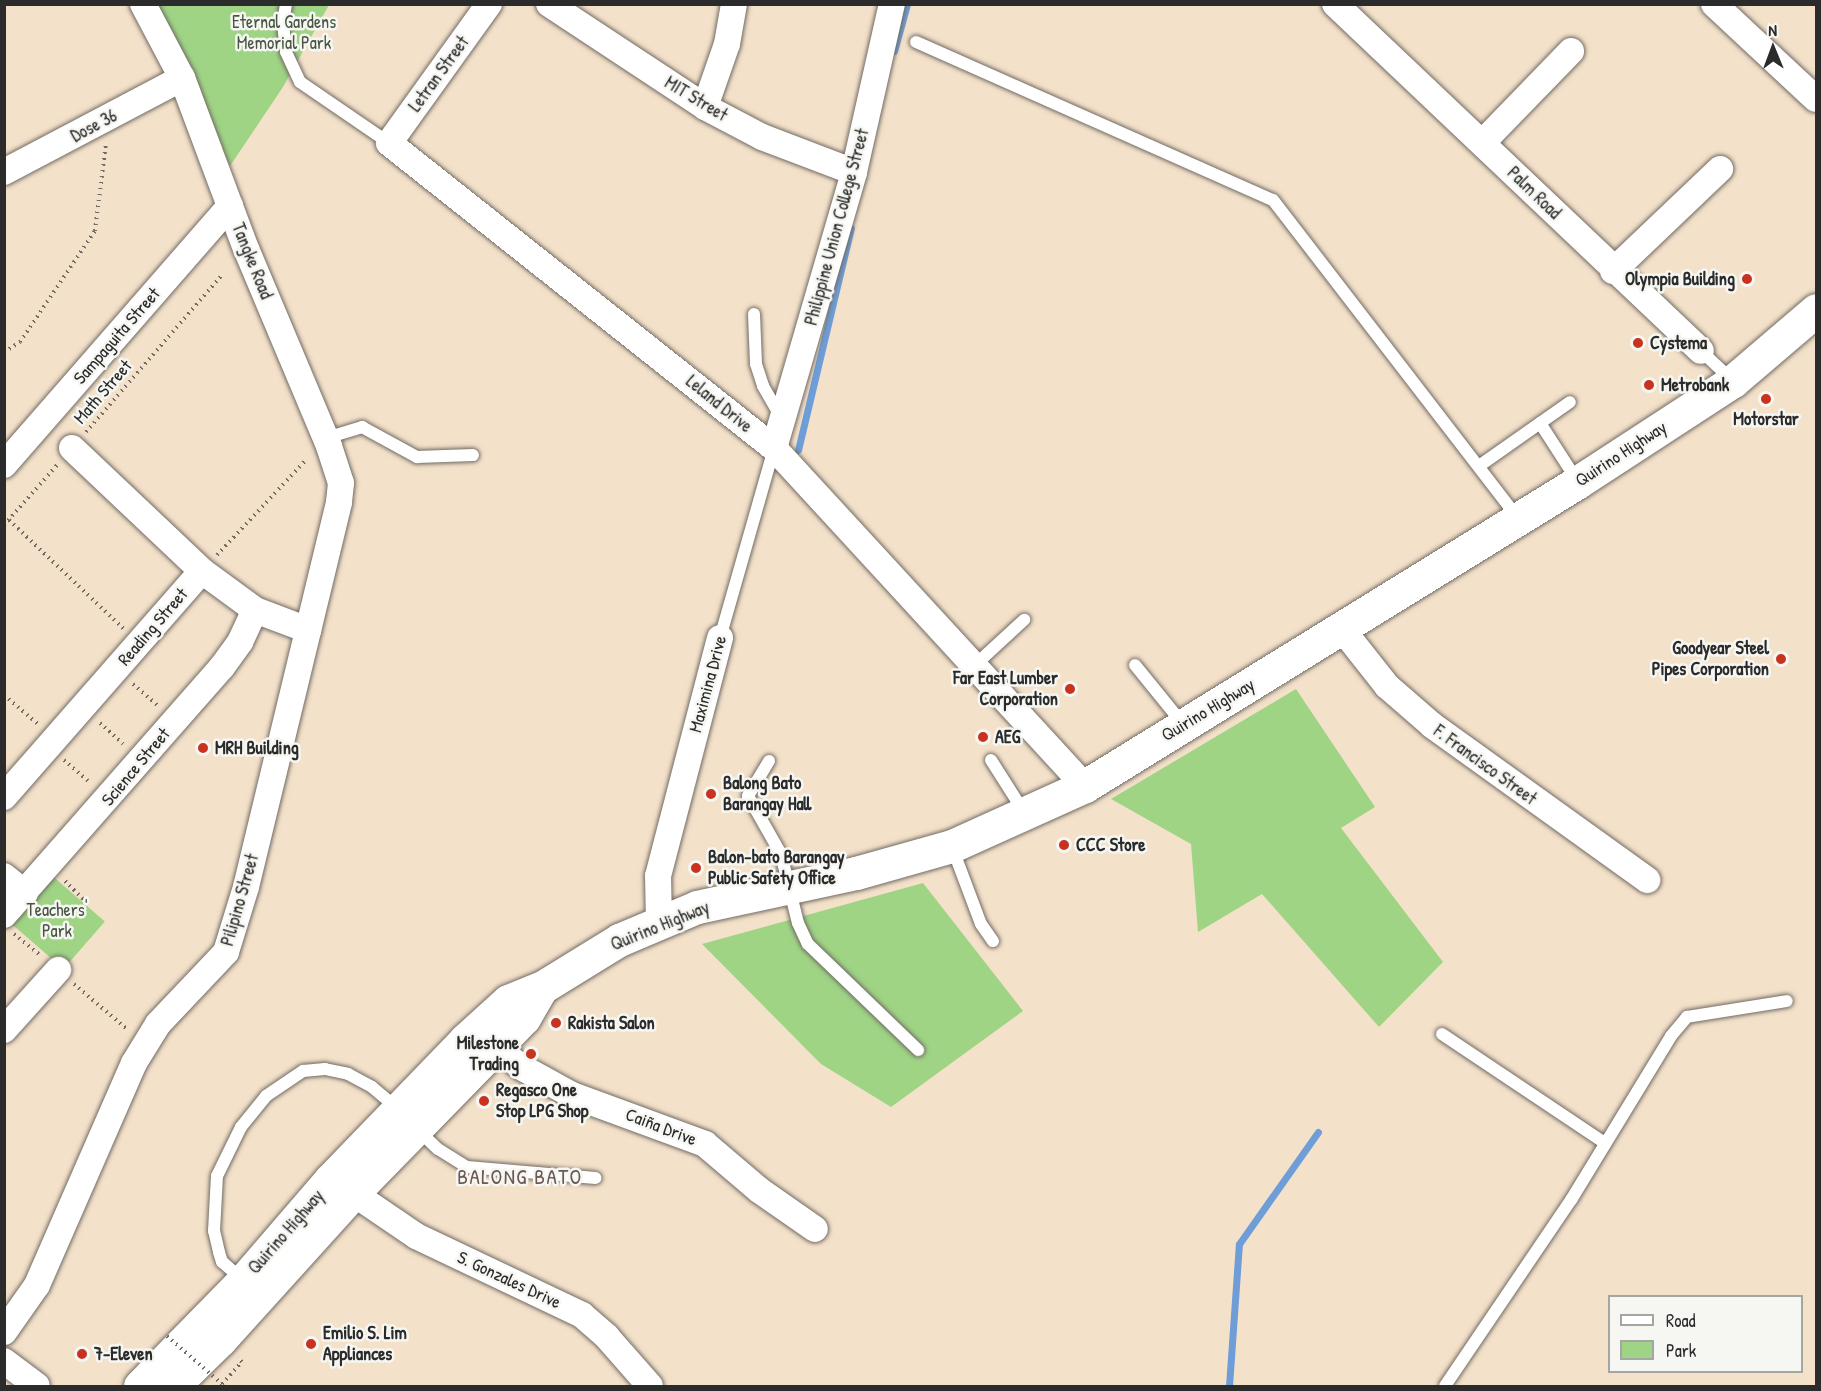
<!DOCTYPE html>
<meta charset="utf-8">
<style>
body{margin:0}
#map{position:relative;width:1821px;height:1391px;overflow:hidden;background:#f4e1ca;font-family:"Patrick Hand",sans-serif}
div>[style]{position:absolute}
.green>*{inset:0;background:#9fd485;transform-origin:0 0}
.stream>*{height:7px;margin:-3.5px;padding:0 3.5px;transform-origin:3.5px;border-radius:3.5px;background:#6e9dd7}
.path>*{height:4px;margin-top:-2px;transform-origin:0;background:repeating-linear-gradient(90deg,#716b63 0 1.5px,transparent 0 6px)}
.roads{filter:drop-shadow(0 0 2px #716b63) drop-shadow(0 0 2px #716b63)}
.service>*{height:12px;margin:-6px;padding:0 6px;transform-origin:6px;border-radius:6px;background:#fff}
.minor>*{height:26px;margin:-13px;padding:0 13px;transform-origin:13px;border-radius:13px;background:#fff}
.primary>*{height:33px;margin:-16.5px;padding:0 16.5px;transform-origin:16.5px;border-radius:16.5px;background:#fff}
.path-bridge>*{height:4px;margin-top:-2px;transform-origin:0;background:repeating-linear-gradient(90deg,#716b63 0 1.5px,transparent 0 6px)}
.dots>*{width:16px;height:16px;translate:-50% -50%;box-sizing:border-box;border:3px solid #f6f6f2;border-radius:50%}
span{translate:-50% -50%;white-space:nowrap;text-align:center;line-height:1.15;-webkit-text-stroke:5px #f6f6f2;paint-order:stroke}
.park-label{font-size:18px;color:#485542}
.street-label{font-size:18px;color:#2b2b2b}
.poi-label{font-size:18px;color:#2b2b2b;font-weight:700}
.right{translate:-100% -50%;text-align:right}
.left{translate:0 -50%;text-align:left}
.quarter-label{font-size:21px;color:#6c5955;letter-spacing:1.5px}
.frame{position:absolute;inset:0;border:6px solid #2b2b2b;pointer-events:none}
.legend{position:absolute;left:1608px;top:1295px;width:195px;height:78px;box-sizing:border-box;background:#f6f6f2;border:2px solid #a5a5a2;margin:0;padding:8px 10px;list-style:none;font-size:18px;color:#2b2b2b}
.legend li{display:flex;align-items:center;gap:12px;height:30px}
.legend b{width:30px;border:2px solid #a5a5a2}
.north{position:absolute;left:1743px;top:18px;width:60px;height:60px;-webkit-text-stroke:4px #f6f6f2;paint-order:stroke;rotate:359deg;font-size:16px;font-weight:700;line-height:24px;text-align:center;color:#2b2b2b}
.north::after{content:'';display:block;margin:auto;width:21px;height:27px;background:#2b2b2b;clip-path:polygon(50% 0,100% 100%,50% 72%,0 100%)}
</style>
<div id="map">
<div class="green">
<div style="clip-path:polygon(156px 5px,329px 5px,283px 87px,230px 166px)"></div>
<div style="clip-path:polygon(1296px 689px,1375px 807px,1341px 828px,1443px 962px,1379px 1027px,1262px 894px,1198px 932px,1191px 844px,1111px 799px)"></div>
<div style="left:49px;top:873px;width:74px;height:63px;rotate:41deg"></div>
<div style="clip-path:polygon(923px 883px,1023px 1011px,891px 1107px,821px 1064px,702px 944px)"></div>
</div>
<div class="stream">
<div style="left:894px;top:51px;width:49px;rotate:-74.5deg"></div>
<div style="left:798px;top:450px;width:228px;rotate:-76.6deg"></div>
<div style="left:1229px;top:1386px;width:142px;rotate:-86deg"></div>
<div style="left:1239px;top:1244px;width:137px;rotate:-54.8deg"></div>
</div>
<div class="path">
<div style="left:4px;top:352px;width:19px;rotate:-32deg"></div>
<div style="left:20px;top:342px;width:134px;rotate:-56deg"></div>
<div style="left:95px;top:231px;width:89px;rotate:-82.9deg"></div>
<div style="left:86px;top:432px;width:206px;rotate:-49.1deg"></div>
<div style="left:9px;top:520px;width:158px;rotate:43.5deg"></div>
<div style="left:4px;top:525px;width:80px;rotate:-48.5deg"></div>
<div style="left:217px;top:555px;width:130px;rotate:-46.9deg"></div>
<div style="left:133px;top:684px;width:35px;rotate:41deg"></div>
<div style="left:4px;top:695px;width:45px;rotate:40.5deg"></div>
<div style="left:100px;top:723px;width:31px;rotate:42deg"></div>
<div style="left:64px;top:760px;width:35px;rotate:41deg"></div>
<div style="left:65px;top:881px;width:31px;rotate:45deg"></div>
<div style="left:14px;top:934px;width:35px;rotate:39deg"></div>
<div style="left:74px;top:984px;width:71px;rotate:40.4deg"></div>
<div style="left:222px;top:1384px;width:30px;rotate:-48deg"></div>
<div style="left:242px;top:1362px;width:6px;rotate:-135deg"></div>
</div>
<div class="roads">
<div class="service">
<div style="left:286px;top:4px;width:19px;rotate:99deg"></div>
<div style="left:283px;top:23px;width:29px;rotate:84deg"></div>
<div style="left:286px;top:52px;width:33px;rotate:65deg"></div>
<div style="left:300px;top:82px;width:108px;rotate:34.4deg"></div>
<div style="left:916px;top:42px;width:390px;rotate:23.9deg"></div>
<div style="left:1273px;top:200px;width:400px;rotate:52.4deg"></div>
<div style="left:754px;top:314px;width:50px;rotate:87.7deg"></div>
<div style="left:756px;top:364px;width:23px;rotate:72deg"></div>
<div style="left:763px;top:386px;width:38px;rotate:60deg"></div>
<div style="left:1701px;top:351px;width:41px;rotate:43deg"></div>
<div style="left:1540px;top:423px;width:70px;rotate:57.2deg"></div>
<div style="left:326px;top:438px;width:38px;rotate:-17deg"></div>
<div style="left:362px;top:427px;width:63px;rotate:28.6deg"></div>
<div style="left:417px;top:457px;width:56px;rotate:-2deg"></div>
<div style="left:1479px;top:466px;width:111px;rotate:-35.1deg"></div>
<div style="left:720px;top:638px;width:198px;rotate:-74.1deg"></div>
<div style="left:975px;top:665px;width:67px;rotate:-42.6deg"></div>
<div style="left:1135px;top:665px;width:76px;rotate:50.9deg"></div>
<div style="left:991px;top:760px;width:62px;rotate:57.6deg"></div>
<div style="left:769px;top:761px;width:41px;rotate:121deg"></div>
<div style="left:748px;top:796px;width:67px;rotate:60.4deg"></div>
<div style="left:781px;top:854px;width:71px;rotate:76.2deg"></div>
<div style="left:798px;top:923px;width:23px;rotate:65deg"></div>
<div style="left:808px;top:944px;width:153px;rotate:43.9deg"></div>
<div style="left:952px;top:847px;width:82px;rotate:69.4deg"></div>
<div style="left:981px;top:924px;width:21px;rotate:55deg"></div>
<div style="left:1442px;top:1034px;width:196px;rotate:33.8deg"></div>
<div style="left:417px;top:1129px;width:29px;rotate:44deg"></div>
<div style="left:438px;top:1149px;width:34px;rotate:32deg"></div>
<div style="left:467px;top:1167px;width:129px;rotate:4.9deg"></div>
<div style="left:243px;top:1280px;width:28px;rotate:-139deg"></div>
<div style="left:222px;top:1262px;width:10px;rotate:-107deg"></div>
<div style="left:219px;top:1252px;width:22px;rotate:-103deg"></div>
<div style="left:214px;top:1231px;width:55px;rotate:-86.9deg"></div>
<div style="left:217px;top:1176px;width:55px;rotate:-63.9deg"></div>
<div style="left:241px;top:1127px;width:40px;rotate:-51deg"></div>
<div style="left:266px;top:1096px;width:45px;rotate:-34deg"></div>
<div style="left:303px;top:1071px;width:22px;rotate:-5deg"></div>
<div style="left:325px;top:1069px;width:24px;rotate:12deg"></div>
<div style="left:348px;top:1074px;width:27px;rotate:28deg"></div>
<div style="left:372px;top:1087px;width:34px;rotate:40deg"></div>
<div style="left:1445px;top:1386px;width:225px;rotate:-55.9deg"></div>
<div style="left:1571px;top:1200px;width:192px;rotate:-58.6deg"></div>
<div style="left:1671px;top:1036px;width:25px;rotate:-50deg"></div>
<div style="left:1687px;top:1017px;width:101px;rotate:-9.1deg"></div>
</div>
<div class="minor">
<div style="left:489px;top:4px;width:171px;rotate:125.7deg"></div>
<div style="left:389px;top:143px;width:491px;rotate:38.4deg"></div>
<div style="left:774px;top:448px;width:459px;rotate:47.4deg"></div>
<div style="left:549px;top:4px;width:187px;rotate:33.4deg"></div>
<div style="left:705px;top:107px;width:64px;rotate:27.8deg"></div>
<div style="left:762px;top:137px;width:98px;rotate:20.8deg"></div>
<div style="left:1335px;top:4px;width:504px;rotate:43.47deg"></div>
<div style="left:1714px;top:4px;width:139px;rotate:43deg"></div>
<div style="left:705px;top:107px;width:67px;rotate:-70.8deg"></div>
<div style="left:727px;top:44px;width:41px;rotate:-80.1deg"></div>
<div style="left:1482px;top:143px;width:128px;rotate:-45.9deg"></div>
<div style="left:4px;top:172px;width:201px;rotate:-27.8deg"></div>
<div style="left:1613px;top:271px;width:148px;rotate:-43.6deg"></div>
<div style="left:72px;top:448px;width:179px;rotate:43.4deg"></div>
<div style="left:202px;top:571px;width:66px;rotate:36.3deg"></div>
<div style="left:255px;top:610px;width:57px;rotate:20.7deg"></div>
<div style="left:774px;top:448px;width:287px;rotate:-73.8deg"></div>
<div style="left:854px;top:172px;width:172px;rotate:-77.3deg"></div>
<div style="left:4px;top:465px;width:344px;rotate:-48.9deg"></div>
<div style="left:1342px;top:629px;width:73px;rotate:51.7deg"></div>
<div style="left:1387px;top:686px;width:61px;rotate:41deg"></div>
<div style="left:1433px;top:726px;width:264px;rotate:35.7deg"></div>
<div style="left:4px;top:797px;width:300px;rotate:-48.8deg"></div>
<div style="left:4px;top:876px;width:27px;rotate:39deg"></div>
<div style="left:4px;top:915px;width:330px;rotate:-48.7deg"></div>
<div style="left:222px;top:667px;width:31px;rotate:-54deg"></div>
<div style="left:240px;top:642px;width:35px;rotate:-65deg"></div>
<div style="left:659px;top:923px;width:47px;rotate:-91.2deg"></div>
<div style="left:658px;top:876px;width:246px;rotate:-75.4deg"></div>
<div style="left:4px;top:1030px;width:81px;rotate:-48deg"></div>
<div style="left:495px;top:1046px;width:33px;rotate:39deg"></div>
<div style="left:521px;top:1067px;width:58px;rotate:28.8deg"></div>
<div style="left:572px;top:1095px;width:142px;rotate:20.2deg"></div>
<div style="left:705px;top:1144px;width:71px;rotate:40.4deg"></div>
<div style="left:759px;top:1190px;width:68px;rotate:34.9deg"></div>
<div style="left:353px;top:1193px;width:76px;rotate:34.3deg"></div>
<div style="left:416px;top:1236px;width:184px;rotate:25.4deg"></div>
<div style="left:582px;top:1315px;width:33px;rotate:41deg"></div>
<div style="left:607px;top:1337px;width:65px;rotate:48.7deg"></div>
<div style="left:4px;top:1332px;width:57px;rotate:-54.9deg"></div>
<div style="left:37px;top:1285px;width:242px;rotate:-66.4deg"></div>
<div style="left:134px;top:1063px;width:46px;rotate:-58.4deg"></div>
<div style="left:158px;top:1024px;width:99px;rotate:-46.6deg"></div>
<div style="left:226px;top:952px;width:68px;rotate:-72.9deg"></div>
<div style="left:246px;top:887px;width:396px;rotate:-76.4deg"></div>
<div style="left:339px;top:502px;width:19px;rotate:-84deg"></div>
<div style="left:341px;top:483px;width:39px;rotate:-108deg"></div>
<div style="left:329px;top:446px;width:214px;rotate:-112.8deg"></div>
<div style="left:246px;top:249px;width:183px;rotate:-110.5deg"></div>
<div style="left:182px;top:78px;width:84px;rotate:-117.8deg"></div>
<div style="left:4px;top:1361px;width:41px;rotate:37.1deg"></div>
</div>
<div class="primary">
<div style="left:140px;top:1386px;width:147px;rotate:-45.6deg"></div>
<div style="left:243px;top:1281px;width:133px;rotate:-49.3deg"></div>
<div style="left:330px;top:1180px;width:194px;rotate:-46deg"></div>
<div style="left:465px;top:1040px;width:58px;rotate:-42.2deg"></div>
<div style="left:508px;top:1001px;width:35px;rotate:-22deg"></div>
<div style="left:541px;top:988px;width:92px;rotate:-31.6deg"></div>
<div style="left:619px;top:940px;width:85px;rotate:-22.9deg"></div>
<div style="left:697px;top:907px;width:163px;rotate:-12.1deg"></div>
<div style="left:856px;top:873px;width:100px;rotate:-15.7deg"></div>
<div style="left:952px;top:846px;width:146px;rotate:-24.3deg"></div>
<div style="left:1085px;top:786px;width:579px;rotate:-31.66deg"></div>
<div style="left:1578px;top:482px;width:185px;rotate:-33.1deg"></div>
<div style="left:1733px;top:381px;width:109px;rotate:-40.5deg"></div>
<div style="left:173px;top:1386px;width:66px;rotate:-44.4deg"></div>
<div style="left:220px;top:1340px;width:198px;rotate:-47.9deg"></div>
<div style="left:353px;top:1193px;width:245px;rotate:-45.7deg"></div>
<div style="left:524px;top:1018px;width:34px;rotate:-60deg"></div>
</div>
</div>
<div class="path-bridge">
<div style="left:167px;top:1336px;width:73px;rotate:41.1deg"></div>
</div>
<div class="dots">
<div style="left:1747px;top:279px;background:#c8321e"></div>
<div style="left:1638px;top:343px;background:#c8321e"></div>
<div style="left:1649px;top:385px;background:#c8321e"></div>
<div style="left:1766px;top:399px;background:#c8321e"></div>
<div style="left:1781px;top:659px;background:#c8321e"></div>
<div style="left:1070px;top:689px;background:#c8321e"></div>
<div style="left:983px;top:737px;background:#c8321e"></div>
<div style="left:203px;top:748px;background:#c8321e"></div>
<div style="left:711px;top:794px;background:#c8321e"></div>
<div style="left:1064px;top:845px;background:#c8321e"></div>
<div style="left:696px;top:868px;background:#c8321e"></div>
<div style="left:556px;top:1023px;background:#c8321e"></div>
<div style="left:531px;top:1054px;background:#c8321e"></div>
<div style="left:484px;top:1101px;background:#c8321e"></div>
<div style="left:311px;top:1344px;background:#c8321e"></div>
<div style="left:82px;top:1354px;background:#c8321e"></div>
</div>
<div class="park-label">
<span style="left:284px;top:33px">Eternal Gardens<br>Memorial Park</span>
<span style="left:57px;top:921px">Teachers'<br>Park</span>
</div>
<div class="street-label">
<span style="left:439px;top:74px;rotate:-54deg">Letran Street</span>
<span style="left:696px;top:99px;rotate:31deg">MIT Street</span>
<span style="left:94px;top:126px;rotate:-28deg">Dose 36</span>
<span style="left:1534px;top:193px;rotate:44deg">Palm Road</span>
<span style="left:837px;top:227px;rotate:-75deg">Philippine Union College Street</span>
<span style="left:252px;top:261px;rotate:68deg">Tangke Road</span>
<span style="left:117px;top:336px;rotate:-49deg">Sampaguita Street</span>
<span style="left:103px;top:392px;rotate:-49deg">Math Street</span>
<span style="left:719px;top:404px;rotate:39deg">Leland Drive</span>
<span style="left:1621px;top:454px;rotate:-33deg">Quirino Highway</span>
<span style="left:153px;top:627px;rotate:-49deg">Reading Street</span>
<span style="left:708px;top:684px;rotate:-75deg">Maximina Drive</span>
<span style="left:1208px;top:710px;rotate:-31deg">Quirino Highway</span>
<span style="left:1485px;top:765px;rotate:36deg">F. Francisco Street</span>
<span style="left:136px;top:767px;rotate:-50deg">Science Street</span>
<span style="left:240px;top:900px;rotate:-74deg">Pilipino Street</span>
<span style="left:660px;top:926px;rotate:-22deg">Quirino Highway</span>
<span style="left:661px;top:1127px;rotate:21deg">Caiña Drive</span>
<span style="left:286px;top:1232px;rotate:-49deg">Quirino Highway</span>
<span style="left:509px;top:1280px;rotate:25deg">S. Gonzales Drive</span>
</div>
<div class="poi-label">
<span class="right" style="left:1735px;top:279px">Olympia Building</span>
<span class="left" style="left:1650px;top:343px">Cystema</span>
<span class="left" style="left:1661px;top:385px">Metrobank</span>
<span style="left:1766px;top:419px">Motorstar</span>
<span class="right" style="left:1769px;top:659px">Goodyear Steel<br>Pipes Corporation</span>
<span class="right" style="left:1058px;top:689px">Far East Lumber<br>Corporation</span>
<span class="left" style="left:995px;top:737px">AEG</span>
<span class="left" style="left:215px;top:748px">MRH Building</span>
<span class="left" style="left:723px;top:794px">Balong Bato<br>Barangay Hall</span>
<span class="left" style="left:1076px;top:845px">CCC Store</span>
<span class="left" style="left:708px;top:868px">Balon-bato Barangay<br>Public Safety Office</span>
<span class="left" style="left:568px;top:1023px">Rakista Salon</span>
<span class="right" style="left:519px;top:1054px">Milestone<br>Trading</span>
<span class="left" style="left:496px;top:1101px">Regasco One<br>Stop LPG Shop</span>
<span class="left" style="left:323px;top:1344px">Emilio S. Lim<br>Appliances</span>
<span class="left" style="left:94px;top:1354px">7-Eleven</span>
</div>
<div class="quarter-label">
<span style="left:520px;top:1177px">BALONG BATO</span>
</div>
<div class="frame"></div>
<ul class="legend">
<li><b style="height:8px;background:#fff"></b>Road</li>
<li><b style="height:16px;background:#9fd485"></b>Park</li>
</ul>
<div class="north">N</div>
</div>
